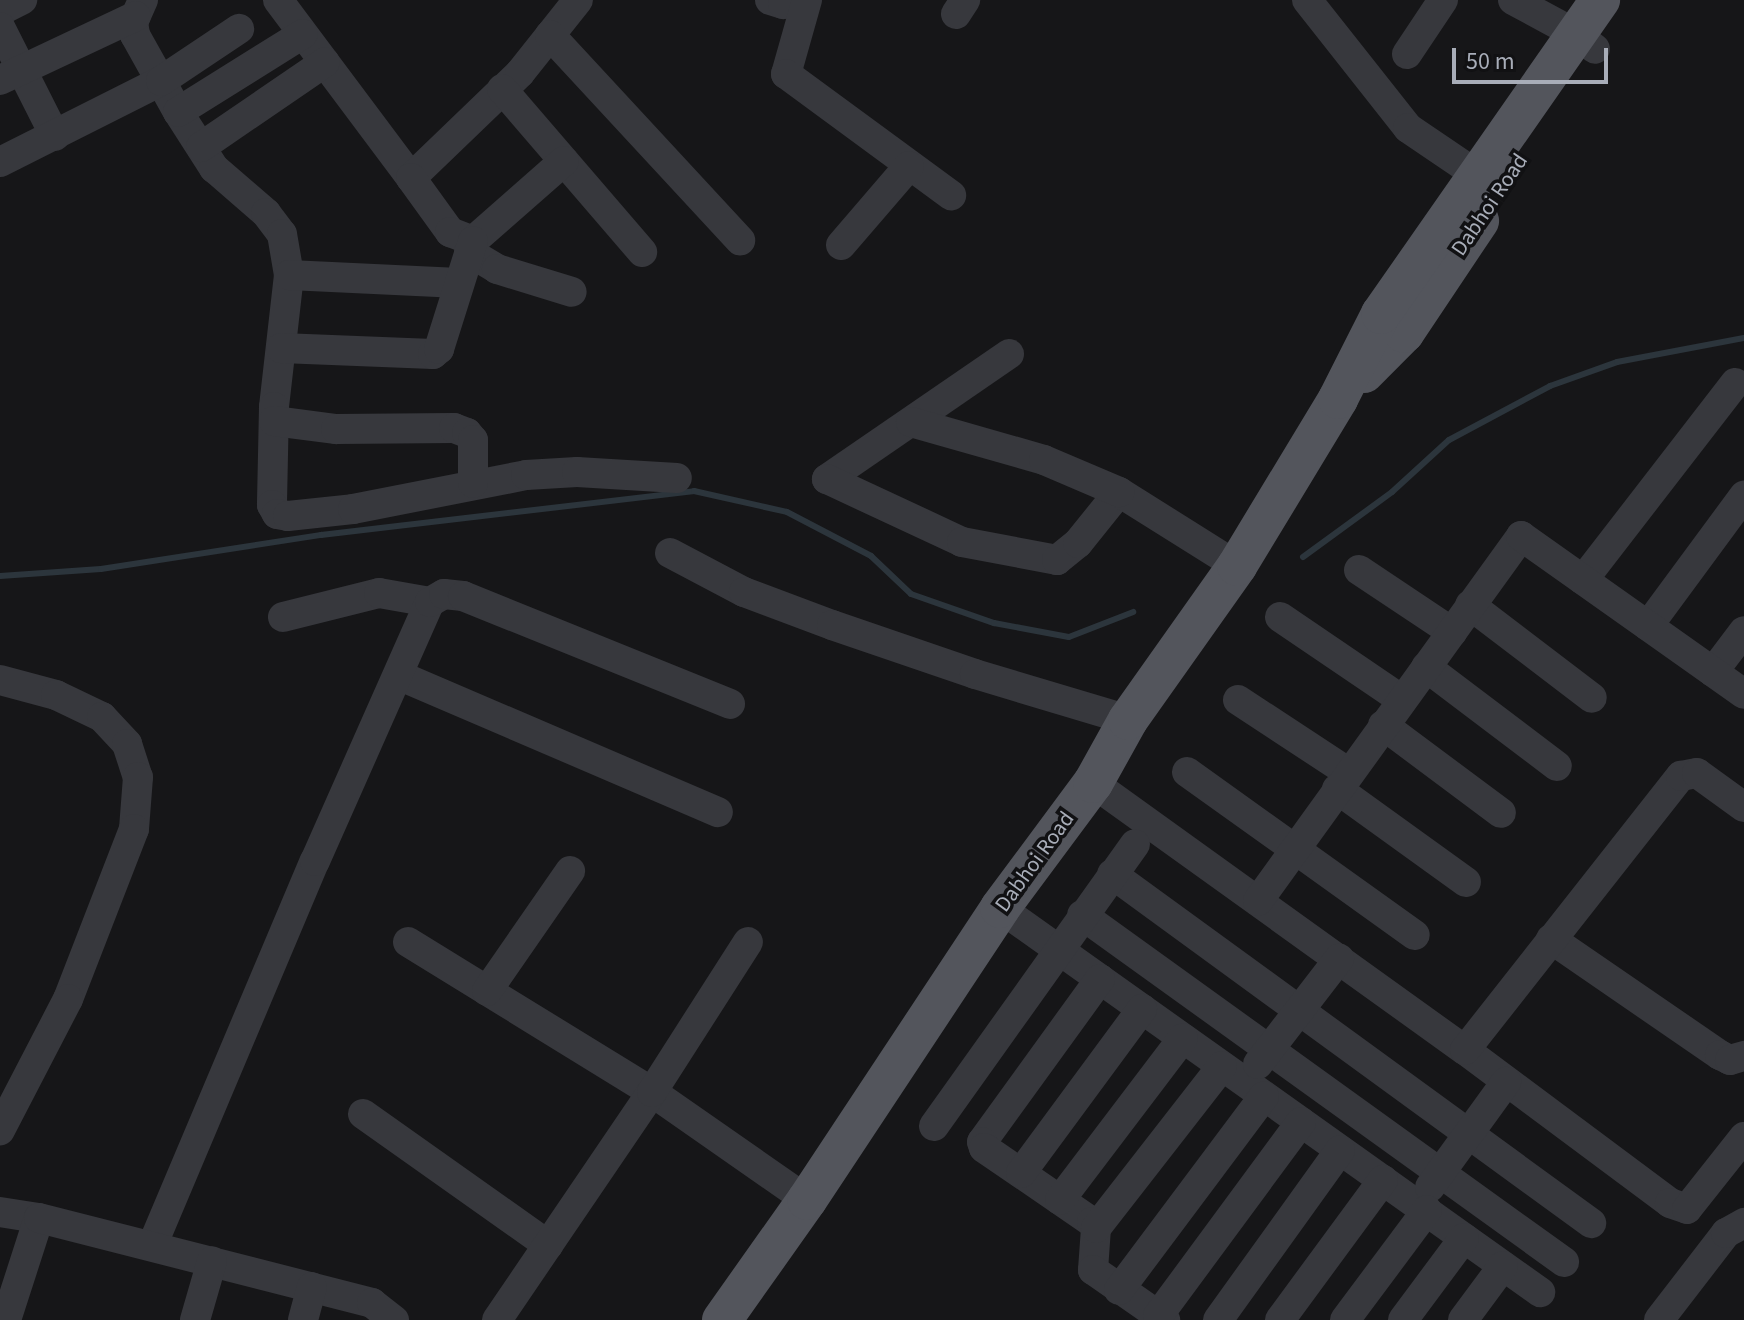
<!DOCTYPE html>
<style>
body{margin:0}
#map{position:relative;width:1744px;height:1320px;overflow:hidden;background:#161618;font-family:"Source Sans 3",sans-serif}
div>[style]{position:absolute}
.stream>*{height:6px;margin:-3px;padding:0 3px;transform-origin:3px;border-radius:3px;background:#2c353c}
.minor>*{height:30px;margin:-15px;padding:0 15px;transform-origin:15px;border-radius:15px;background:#37383d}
.major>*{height:40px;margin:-20px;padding:0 20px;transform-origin:20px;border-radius:20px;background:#53555c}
span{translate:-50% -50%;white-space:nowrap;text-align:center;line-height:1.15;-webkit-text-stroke:7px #111113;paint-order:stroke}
.street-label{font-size:22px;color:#a8adb8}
.scale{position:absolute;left:1452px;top:48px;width:156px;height:36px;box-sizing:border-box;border:4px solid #a8adb8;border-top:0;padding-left:10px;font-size:24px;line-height:28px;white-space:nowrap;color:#a8adb8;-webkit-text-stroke:6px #111113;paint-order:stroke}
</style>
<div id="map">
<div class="stream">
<div style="left:1303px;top:557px;width:110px;rotate:-36.1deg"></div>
<div style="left:1392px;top:492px;width:77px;rotate:-42.4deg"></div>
<div style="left:1449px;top:440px;width:115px;rotate:-28.1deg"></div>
<div style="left:1550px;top:386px;width:71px;rotate:-19.7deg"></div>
<div style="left:1617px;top:362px;width:129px;rotate:-10.7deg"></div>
<div style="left:0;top:576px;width:101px;rotate:-4deg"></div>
<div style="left:101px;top:569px;width:223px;rotate:-8.8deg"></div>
<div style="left:321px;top:535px;width:376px;rotate:-6.7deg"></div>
<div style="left:694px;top:491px;width:95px;rotate:12.7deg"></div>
<div style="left:787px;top:512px;width:95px;rotate:27.6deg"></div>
<div style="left:871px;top:556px;width:55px;rotate:43.5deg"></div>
<div style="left:911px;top:594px;width:88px;rotate:19.3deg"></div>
<div style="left:994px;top:623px;width:76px;rotate:10.6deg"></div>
<div style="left:1069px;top:637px;width:69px;rotate:-21.3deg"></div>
</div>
<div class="minor">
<div style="left:143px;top:0;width:24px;rotate:114deg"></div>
<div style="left:133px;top:22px;width:13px;rotate:81deg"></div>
<div style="left:135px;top:35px;width:88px;rotate:60.8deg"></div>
<div style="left:178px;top:112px;width:67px;rotate:57.3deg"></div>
<div style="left:214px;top:168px;width:69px;rotate:40.9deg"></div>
<div style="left:266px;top:213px;width:26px;rotate:53deg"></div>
<div style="left:282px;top:234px;width:42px;rotate:80.3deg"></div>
<div style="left:289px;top:275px;width:133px;rotate:96.5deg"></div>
<div style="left:274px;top:407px;width:98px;rotate:91.2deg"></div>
<div style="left:272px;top:505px;width:10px;rotate:61deg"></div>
<div style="left:277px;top:514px;width:11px;rotate:10deg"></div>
<div style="left:288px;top:516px;width:65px;rotate:-6.1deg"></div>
<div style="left:353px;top:509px;width:176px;rotate:-11.1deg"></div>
<div style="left:526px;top:475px;width:51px;rotate:-3.4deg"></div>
<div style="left:577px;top:472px;width:100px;rotate:3.4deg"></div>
<div style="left:278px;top:0;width:222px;rotate:53.2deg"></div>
<div style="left:411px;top:178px;width:151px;rotate:-43.9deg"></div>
<div style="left:520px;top:73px;width:93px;rotate:-51.5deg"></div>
<div style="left:770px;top:0;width:14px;rotate:17deg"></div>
<div style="left:783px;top:4px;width:23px;rotate:-10deg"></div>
<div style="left:807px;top:0;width:77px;rotate:105.8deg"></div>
<div style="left:786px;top:74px;width:205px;rotate:36.3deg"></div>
<div style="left:1307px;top:0;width:163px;rotate:51.7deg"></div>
<div style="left:1408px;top:128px;width:86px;rotate:34.1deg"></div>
<div style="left:1513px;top:0;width:72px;rotate:28.4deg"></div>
<div style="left:1576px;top:34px;width:24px;rotate:38deg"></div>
<div style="left:0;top:11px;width:25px;rotate:-27deg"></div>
<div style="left:956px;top:14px;width:17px;rotate:-57deg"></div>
<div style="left:0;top:27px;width:122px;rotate:63.2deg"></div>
<div style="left:550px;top:35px;width:280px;rotate:47.2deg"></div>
<div style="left:1407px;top:54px;width:65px;rotate:-56.3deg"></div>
<div style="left:0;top:80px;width:150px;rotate:-25.2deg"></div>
<div style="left:502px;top:89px;width:215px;rotate:49.3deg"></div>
<div style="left:178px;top:112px;width:147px;rotate:-32deg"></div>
<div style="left:201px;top:147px;width:150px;rotate:-34.4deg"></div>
<div style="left:0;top:162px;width:180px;rotate:-26.7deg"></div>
<div style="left:161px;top:81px;width:94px;rotate:-33.7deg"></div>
<div style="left:411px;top:178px;width:67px;rotate:54.2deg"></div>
<div style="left:450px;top:232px;width:25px;rotate:21deg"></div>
<div style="left:473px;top:241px;width:121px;rotate:-41.3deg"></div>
<div style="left:841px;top:245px;width:104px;rotate:-49.3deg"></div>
<div style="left:469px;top:252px;width:33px;rotate:31deg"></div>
<div style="left:497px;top:269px;width:78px;rotate:17deg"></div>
<div style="left:289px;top:275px;width:170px;rotate:2.7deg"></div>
<div style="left:281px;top:348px;width:152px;rotate:2.3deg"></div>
<div style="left:433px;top:354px;width:8px;rotate:-40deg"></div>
<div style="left:439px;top:349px;width:113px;rotate:-72.5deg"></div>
<div style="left:1009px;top:354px;width:221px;rotate:145.5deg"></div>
<div style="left:827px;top:479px;width:149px;rotate:25deg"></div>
<div style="left:962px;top:542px;width:97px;rotate:10.7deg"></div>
<div style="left:1057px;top:560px;width:27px;rotate:-39deg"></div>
<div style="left:1078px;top:543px;width:65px;rotate:-51.2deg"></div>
<div style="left:1119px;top:492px;width:139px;rotate:32.1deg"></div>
<div style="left:274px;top:421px;width:63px;rotate:7.4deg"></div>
<div style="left:336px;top:429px;width:118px;rotate:-0.5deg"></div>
<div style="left:454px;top:428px;width:14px;rotate:21deg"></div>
<div style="left:467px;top:433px;width:9px;rotate:49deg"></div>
<div style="left:473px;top:440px;width:43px;rotate:90deg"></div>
<div style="left:911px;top:422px;width:138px;rotate:15.9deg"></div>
<div style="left:1044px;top:460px;width:82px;rotate:23.1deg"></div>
<div style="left:670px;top:553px;width:84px;rotate:27.8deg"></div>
<div style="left:744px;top:592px;width:94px;rotate:20.6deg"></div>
<div style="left:832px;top:625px;width:151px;rotate:18.9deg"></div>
<div style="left:975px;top:674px;width:160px;rotate:16.7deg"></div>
<div style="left:1359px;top:570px;width:112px;rotate:33.7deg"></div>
<div style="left:1583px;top:580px;width:249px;rotate:-52.3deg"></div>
<div style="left:1470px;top:605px;width:153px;rotate:37.3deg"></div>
<div style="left:283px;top:617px;width:99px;rotate:-14deg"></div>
<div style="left:379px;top:593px;width:52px;rotate:10deg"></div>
<div style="left:1280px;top:617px;width:148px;rotate:34.2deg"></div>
<div style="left:1648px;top:626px;width:162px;rotate:-53.6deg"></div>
<div style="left:1426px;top:667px;width:164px;rotate:37.1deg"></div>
<div style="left:1713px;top:672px;width:51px;rotate:-52.9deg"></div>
<div style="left:398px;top:675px;width:348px;rotate:23.2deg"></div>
<div style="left:0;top:680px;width:58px;rotate:15deg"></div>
<div style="left:56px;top:695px;width:51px;rotate:25.6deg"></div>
<div style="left:102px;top:717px;width:37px;rotate:47deg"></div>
<div style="left:127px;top:744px;width:35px;rotate:72deg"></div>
<div style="left:138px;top:777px;width:52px;rotate:94.4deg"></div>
<div style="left:134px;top:829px;width:182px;rotate:111.2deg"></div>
<div style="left:68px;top:999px;width:148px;rotate:117.4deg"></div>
<div style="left:1238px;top:700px;width:133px;rotate:33.3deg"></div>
<div style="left:1383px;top:725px;width:147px;rotate:36.7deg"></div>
<div style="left:1187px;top:772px;width:280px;rotate:35.6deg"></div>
<div style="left:1093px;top:783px;width:458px;rotate:35.7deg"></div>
<div style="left:1465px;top:1050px;width:256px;rotate:36.7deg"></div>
<div style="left:1670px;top:1203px;width:18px;rotate:19deg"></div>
<div style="left:1687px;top:1209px;width:92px;rotate:-51.6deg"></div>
<div style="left:1337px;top:789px;width:159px;rotate:35.8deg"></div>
<div style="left:1112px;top:874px;width:593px;rotate:36.08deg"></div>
<div style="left:1258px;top:901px;width:450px;rotate:-54.2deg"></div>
<div style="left:1521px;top:536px;width:273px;rotate:35.3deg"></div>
<div style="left:1000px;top:908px;width:663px;rotate:35.42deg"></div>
<div style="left:1082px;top:915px;width:594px;rotate:35.75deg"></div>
<div style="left:1551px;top:939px;width:205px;rotate:34.5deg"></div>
<div style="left:1720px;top:1055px;width:11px;rotate:27deg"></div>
<div style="left:1730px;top:1060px;width:15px;rotate:-16deg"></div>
<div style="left:408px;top:942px;width:286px;rotate:31.6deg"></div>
<div style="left:652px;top:1092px;width:189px;rotate:34.9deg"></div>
<div style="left:1100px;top:979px;width:201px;rotate:125.9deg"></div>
<div style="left:982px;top:1142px;width:6px;rotate:72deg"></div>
<div style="left:984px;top:1148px;width:131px;rotate:34.4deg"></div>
<div style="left:1092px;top:1222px;width:7px;rotate:56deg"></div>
<div style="left:1096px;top:1228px;width:42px;rotate:94.1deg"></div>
<div style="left:1093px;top:1270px;width:88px;rotate:34.8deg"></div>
<div style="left:487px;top:991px;width:146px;rotate:-55.3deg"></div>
<div style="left:1465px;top:1050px;width:349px;rotate:-51.8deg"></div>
<div style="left:1681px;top:776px;width:16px;rotate:-11deg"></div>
<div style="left:1697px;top:773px;width:58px;rotate:35.9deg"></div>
<div style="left:1258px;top:1064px;width:133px;rotate:-52.4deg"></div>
<div style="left:363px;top:1114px;width:227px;rotate:35.3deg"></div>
<div style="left:934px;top:1126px;width:346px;rotate:-54.5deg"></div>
<div style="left:1021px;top:1173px;width:204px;rotate:-53.6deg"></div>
<div style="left:1430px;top:1187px;width:130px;rotate:-54.1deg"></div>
<div style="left:1060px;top:1200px;width:203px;rotate:-52.8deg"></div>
<div style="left:0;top:1212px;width:39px;rotate:9deg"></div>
<div style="left:1096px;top:1228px;width:205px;rotate:-52.1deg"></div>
<div style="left:152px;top:1246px;width:418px;rotate:-67.1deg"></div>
<div style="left:315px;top:861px;width:283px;rotate:-66.1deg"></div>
<div style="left:430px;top:602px;width:16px;rotate:-30deg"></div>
<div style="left:444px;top:594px;width:19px;rotate:6deg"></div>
<div style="left:463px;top:596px;width:288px;rotate:22deg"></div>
<div style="left:1119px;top:1290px;width:242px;rotate:-53.2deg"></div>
<div style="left:1158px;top:1316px;width:241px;rotate:-53.6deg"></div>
<div style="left:6px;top:1320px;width:107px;rotate:-72.1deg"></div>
<div style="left:39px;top:1218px;width:344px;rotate:14.3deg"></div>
<div style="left:372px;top:1303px;width:28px;rotate:38deg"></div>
<div style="left:195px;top:1320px;width:61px;rotate:-73.9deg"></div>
<div style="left:303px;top:1320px;width:34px;rotate:-75deg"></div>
<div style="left:497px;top:1320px;width:276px;rotate:-55.8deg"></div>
<div style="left:652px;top:1092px;width:178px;rotate:-57.4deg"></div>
<div style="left:1218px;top:1320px;width:209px;rotate:-54.3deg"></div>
<div style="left:1280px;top:1320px;width:174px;rotate:-53.7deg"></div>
<div style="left:1345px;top:1320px;width:137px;rotate:-53.3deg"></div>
<div style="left:1403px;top:1320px;width:102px;rotate:-53.4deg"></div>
<div style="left:1463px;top:1320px;width:67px;rotate:-53.5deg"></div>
<div style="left:1659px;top:1320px;width:110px;rotate:-52.4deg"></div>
<div style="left:1726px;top:1233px;width:21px;rotate:-29deg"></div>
</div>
<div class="major">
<div style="left:1364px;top:373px;width:57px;rotate:-45deg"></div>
<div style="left:1404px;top:333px;width:135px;rotate:-56.2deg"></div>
<div style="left:722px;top:1320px;width:147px;rotate:-54.7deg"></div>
<div style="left:807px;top:1200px;width:350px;rotate:-56.5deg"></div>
<div style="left:1000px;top:908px;width:156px;rotate:-53.4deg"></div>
<div style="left:1093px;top:783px;width:72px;rotate:-60.9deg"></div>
<div style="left:1128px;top:720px;width:189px;rotate:-54.7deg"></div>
<div style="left:1237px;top:566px;width:195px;rotate:-58.8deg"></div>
<div style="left:1338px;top:399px;width:95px;rotate:-63.2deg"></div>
<div style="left:1381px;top:314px;width:383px;rotate:-55.1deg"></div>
</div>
<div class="street-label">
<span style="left:1490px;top:205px;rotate:-56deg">Dabhoi Road</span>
<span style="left:1035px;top:862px;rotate:-54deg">Dabhoi Road</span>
</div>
<div class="scale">50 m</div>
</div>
